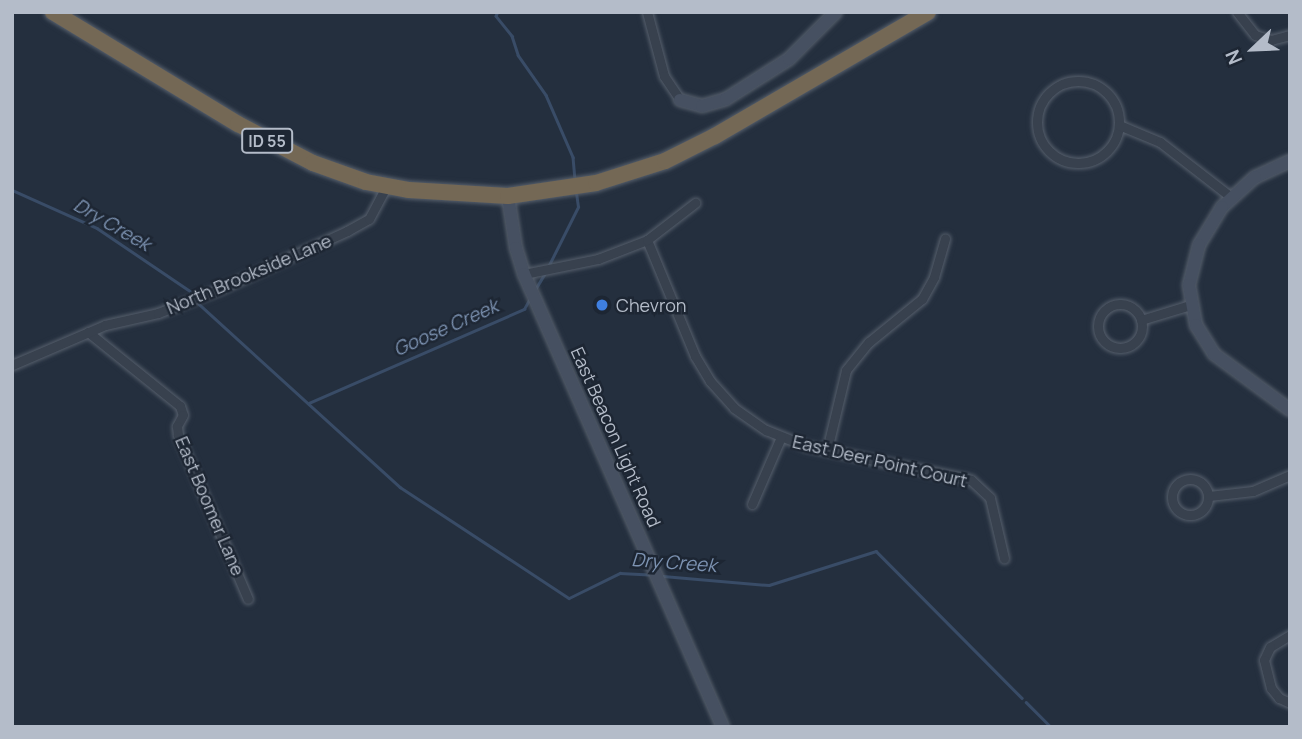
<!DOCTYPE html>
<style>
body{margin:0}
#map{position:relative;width:1302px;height:739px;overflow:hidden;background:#242f3e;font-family:Manrope,sans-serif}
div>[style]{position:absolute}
.stream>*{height:2.5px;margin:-1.25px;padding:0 1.25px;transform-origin:1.25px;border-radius:1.25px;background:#394c67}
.roads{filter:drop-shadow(0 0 2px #565f6c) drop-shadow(0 0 2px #565f6c)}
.street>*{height:9px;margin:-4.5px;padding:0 4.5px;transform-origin:4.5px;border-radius:4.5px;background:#38414e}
.street>.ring{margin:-4.5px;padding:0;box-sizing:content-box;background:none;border:9px solid #38414e;border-radius:50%}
.secondary>*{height:12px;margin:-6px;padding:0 6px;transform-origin:6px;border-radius:6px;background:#465061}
.highway>*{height:16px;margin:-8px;padding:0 8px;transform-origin:8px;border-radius:8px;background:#746855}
.dots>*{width:19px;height:19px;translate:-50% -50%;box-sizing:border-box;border:4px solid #1d2633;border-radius:50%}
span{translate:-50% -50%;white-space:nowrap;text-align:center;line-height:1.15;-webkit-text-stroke:5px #1d2633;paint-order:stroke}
.shield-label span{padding:2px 5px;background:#1d2633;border:2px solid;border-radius:5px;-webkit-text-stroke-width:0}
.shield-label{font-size:16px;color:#b4bcc9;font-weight:700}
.street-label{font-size:18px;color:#b4bcc9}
.poi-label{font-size:18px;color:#b4bcc9}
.left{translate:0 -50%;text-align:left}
.water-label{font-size:19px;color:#7c92b1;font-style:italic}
.frame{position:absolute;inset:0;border:14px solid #b4bcc9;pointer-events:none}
.north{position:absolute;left:1218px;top:14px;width:70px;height:70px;-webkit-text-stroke:5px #1d2633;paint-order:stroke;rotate:247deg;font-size:19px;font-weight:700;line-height:28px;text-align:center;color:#b4bcc9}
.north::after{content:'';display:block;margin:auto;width:24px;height:32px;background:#b4bcc9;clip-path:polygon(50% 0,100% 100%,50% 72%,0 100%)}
</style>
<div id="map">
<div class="stream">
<div style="left:498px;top:12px;width:4px;rotate:117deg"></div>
<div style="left:496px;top:16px;width:26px;rotate:51deg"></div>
<div style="left:512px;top:36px;width:20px;rotate:72deg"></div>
<div style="left:518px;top:55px;width:49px;rotate:55deg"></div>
<div style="left:546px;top:95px;width:68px;rotate:66.5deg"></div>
<div style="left:573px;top:157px;width:23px;rotate:85deg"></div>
<div style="left:12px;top:190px;width:93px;rotate:24.1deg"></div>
<div style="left:97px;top:228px;width:116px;rotate:34.1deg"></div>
<div style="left:548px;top:267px;width:67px;rotate:-63.4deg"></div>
<div style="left:578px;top:207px;width:14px;rotate:-98deg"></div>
<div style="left:536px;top:288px;width:17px;rotate:-59deg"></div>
<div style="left:199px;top:304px;width:272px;rotate:42.3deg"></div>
<div style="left:400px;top:487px;width:202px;rotate:33.3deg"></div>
<div style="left:569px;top:598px;width:57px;rotate:-26.1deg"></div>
<div style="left:620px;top:573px;width:33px;rotate:3deg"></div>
<div style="left:309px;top:403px;width:235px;rotate:-23.6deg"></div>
<div style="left:524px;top:309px;width:10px;rotate:-61deg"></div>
<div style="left:663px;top:576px;width:106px;rotate:4.9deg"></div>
<div style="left:769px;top:585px;width:112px;rotate:-17.6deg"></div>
<div style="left:876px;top:551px;width:207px;rotate:45.2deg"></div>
<div style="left:1026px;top:702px;width:35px;rotate:45deg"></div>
</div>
<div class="roads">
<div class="street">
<div style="left:647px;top:12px;width:66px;rotate:75.1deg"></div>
<div style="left:664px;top:76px;width:29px;rotate:56deg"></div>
<div style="left:1237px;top:12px;width:29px;rotate:52deg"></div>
<div style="left:1255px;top:35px;width:17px;rotate:17deg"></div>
<div style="left:1271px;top:40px;width:20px;rotate:-15deg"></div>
<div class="ring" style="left:1037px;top:81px;width:73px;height:73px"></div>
<div style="left:1119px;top:125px;width:44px;rotate:22.5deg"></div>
<div style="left:1160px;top:142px;width:90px;rotate:37.8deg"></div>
<div style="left:647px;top:240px;width:126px;rotate:67.5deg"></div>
<div style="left:695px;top:356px;width:29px;rotate:59deg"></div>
<div style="left:710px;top:381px;width:36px;rotate:48deg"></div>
<div style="left:734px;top:408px;width:39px;rotate:35deg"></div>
<div style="left:766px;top:430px;width:43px;rotate:21.8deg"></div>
<div style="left:806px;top:446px;width:168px;rotate:11.6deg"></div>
<div style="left:971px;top:480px;width:26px;rotate:43deg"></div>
<div style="left:990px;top:498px;width:62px;rotate:76.9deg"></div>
<div style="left:524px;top:274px;width:76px;rotate:-11.5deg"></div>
<div style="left:598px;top:259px;width:53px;rotate:-21.2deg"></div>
<div style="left:647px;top:240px;width:61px;rotate:-37.6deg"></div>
<div class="ring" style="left:1098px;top:304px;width:35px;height:35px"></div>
<div style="left:1141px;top:320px;width:51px;rotate:-17deg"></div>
<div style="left:88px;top:332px;width:118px;rotate:38.8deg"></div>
<div style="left:180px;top:406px;width:9px;rotate:72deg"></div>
<div style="left:183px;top:415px;width:13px;rotate:119deg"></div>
<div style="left:177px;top:426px;width:9px;rotate:84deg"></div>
<div style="left:178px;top:435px;width:178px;rotate:66.9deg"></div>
<div style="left:12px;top:365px;width:101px;rotate:-23.3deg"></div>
<div style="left:105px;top:325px;width:54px;rotate:-12.8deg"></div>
<div style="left:158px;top:313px;width:66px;rotate:-21.2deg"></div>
<div style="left:220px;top:289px;width:140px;rotate:-24.5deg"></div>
<div style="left:347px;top:231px;width:25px;rotate:-29deg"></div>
<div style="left:369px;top:219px;width:38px;rotate:-62deg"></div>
<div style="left:827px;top:450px;width:82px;rotate:-76.6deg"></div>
<div style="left:846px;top:370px;width:36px;rotate:-51deg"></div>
<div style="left:869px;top:342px;width:68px;rotate:-39.1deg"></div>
<div style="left:922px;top:299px;width:25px;rotate:-61deg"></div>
<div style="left:934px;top:277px;width:40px;rotate:-74deg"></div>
<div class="ring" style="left:1172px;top:479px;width:27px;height:27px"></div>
<div style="left:1209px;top:496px;width:44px;rotate:-6.5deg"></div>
<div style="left:1253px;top:491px;width:40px;rotate:-23.4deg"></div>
<div style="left:752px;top:504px;width:73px;rotate:-66.6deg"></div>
<div style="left:1290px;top:635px;width:23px;rotate:149deg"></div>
<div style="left:1270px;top:647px;width:14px;rotate:115deg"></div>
<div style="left:1264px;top:660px;width:29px;rotate:76deg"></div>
<div style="left:1271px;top:688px;width:13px;rotate:51deg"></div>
<div style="left:1279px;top:698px;width:12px;rotate:24deg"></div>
</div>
<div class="secondary">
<div style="left:680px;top:100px;width:23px;rotate:15deg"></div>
<div style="left:702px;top:106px;width:25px;rotate:-16deg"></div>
<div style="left:726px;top:99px;width:75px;rotate:-32.4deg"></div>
<div style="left:789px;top:59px;width:66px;rotate:-45deg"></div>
<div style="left:1290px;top:161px;width:38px;rotate:155deg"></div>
<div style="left:1255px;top:177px;width:45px;rotate:137.7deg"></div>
<div style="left:1222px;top:207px;width:44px;rotate:121.2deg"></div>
<div style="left:1199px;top:245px;width:41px;rotate:104deg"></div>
<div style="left:1189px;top:285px;width:41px;rotate:80.1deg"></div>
<div style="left:1196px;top:325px;width:34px;rotate:58deg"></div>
<div style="left:1214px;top:354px;width:94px;rotate:36.4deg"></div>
<div style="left:508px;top:196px;width:53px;rotate:81.3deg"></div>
<div style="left:516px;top:248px;width:27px;rotate:73deg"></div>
<div style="left:524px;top:274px;width:495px;rotate:66.3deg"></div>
</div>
<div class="highway">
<div style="left:53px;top:12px;width:216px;rotate:31.2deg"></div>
<div style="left:238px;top:124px;width:85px;rotate:27.5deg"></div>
<div style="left:313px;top:163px;width:56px;rotate:19.7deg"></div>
<div style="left:366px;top:182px;width:44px;rotate:10.5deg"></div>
<div style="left:409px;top:190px;width:99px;rotate:3.5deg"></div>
<div style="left:508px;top:196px;width:89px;rotate:-8.4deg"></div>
<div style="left:596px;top:183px;width:72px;rotate:-17.7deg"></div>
<div style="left:665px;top:161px;width:56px;rotate:-26.6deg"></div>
<div style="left:715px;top:136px;width:246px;rotate:-30.2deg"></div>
</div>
</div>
<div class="dots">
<div style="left:602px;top:305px;background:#3f7fe0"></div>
</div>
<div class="shield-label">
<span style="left:267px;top:141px">ID 55</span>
</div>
<div class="street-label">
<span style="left:249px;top:274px;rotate:-23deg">North Brookside Lane</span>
<span style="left:616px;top:437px;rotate:66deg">East Beacon Light Road</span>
<span style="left:880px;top:461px;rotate:13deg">East Deer Point Court</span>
<span style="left:210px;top:506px;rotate:67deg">East Boomer Lane</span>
</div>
<div class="poi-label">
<span class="left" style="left:616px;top:305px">Chevron</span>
</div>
<div class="water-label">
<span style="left:112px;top:225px;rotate:30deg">Dry Creek</span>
<span style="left:446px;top:328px;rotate:-24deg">Goose Creek</span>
<span style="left:674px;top:563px;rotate:4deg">Dry Creek</span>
</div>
<div class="frame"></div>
<div class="north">N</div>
</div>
